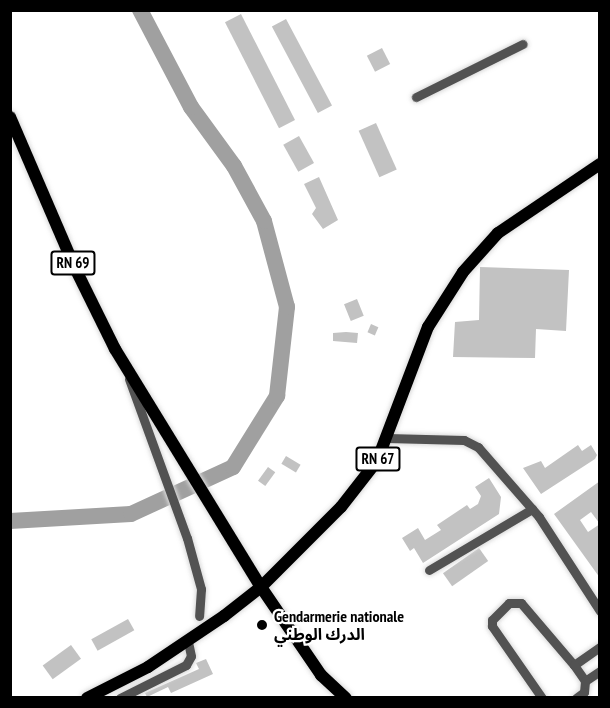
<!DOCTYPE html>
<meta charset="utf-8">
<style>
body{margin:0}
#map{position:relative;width:610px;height:708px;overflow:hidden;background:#fff;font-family:"PT Sans Narrow","Noto Sans Arabic",sans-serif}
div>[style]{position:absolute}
.river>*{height:16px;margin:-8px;padding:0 8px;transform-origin:8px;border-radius:8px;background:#a0a0a0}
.building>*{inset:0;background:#c2c2c2;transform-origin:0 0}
.roads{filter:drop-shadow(0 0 2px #dbdbdb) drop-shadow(0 0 2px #dbdbdb)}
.minor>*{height:9px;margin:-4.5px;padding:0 4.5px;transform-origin:4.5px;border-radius:4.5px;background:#525252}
.major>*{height:12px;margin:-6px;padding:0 6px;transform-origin:6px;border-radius:6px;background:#000}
.dots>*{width:16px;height:16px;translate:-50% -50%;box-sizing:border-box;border:3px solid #fff;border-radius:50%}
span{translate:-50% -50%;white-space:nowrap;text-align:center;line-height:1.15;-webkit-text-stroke:4.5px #fff;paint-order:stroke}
.shield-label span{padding:2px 4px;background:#fff;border:2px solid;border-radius:4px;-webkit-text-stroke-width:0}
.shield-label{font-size:15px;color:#000;font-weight:700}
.poi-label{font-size:16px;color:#000;font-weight:700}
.left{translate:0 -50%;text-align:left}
.frame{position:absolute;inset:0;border:12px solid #000;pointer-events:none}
</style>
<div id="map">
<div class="river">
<div style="left:10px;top:521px;width:121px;rotate:-3.3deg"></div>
<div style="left:131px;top:514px;width:112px;rotate:-24.7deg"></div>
<div style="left:233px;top:467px;width:84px;rotate:-58.2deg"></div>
<div style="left:277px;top:396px;width:90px;rotate:-83.6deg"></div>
<div style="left:287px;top:307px;width:89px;rotate:-105deg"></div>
<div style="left:264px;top:221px;width:63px;rotate:-118.6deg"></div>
<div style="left:234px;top:166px;width:73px;rotate:-126.1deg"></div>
<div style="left:191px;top:107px;width:110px;rotate:-117.7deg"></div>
</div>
<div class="building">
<div style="left:241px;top:14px;width:119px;height:18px;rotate:63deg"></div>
<div style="left:286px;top:19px;width:98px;height:16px;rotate:62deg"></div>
<div style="left:382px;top:48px;width:18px;height:17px;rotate:63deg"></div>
<div style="left:376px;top:123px;width:51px;height:19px;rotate:66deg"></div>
<div style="left:299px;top:136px;width:31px;height:18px;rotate:61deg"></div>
<div style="clip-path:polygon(319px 177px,338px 220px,323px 229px,312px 214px,316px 208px,304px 184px)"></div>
<div style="clip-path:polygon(480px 267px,569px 270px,566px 331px,536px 329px,535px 358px,453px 357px,455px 322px,479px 320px)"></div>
<div style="left:357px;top:299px;width:18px;height:14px;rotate:68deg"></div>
<div style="left:371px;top:324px;width:8px;height:9px;rotate:23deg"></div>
<div style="clip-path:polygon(346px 332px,358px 333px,357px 343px,333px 341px,333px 333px)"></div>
<div style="clip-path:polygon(578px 445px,582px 451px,591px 445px,597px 455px,595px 459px,541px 494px,523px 468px,541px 461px,545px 468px)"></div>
<div style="left:286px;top:456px;width:17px;height:9px;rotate:31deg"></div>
<div style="left:268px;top:467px;width:9px;height:17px;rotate:36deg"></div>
<div style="clip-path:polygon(489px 478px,501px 497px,499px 514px,423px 563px,414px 548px,410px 551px,402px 538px,418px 528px,425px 540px,441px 530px,437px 525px,467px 505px,470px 509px,478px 504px,481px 496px,475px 487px)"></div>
<div style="clip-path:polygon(600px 481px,600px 524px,591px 512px,580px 520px,588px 532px,600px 524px,600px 578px,554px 514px)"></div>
<div style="left:479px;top:548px;width:16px;height:44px;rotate:55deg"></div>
<div style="left:128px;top:619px;width:13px;height:42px;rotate:61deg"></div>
<div style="left:71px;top:645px;width:17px;height:35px;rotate:54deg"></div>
<div style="clip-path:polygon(206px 659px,213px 674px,171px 693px,168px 687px,147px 697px,145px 693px,199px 669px,196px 663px)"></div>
</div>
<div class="roads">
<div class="minor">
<div style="left:416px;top:97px;width:119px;rotate:-26.4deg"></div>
<div style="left:129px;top:379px;width:169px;rotate:70deg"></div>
<div style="left:187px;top:538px;width:53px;rotate:74.6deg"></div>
<div style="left:201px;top:589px;width:27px;rotate:94deg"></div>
<div style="left:387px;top:438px;width:77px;rotate:1.5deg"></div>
<div style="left:464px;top:440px;width:16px;rotate:27deg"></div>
<div style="left:478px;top:447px;width:93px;rotate:48.9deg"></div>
<div style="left:539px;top:517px;width:112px;rotate:57deg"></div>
<div style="left:429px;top:570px;width:120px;rotate:-30.6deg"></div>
<div style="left:574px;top:665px;width:32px;rotate:-35deg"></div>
<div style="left:585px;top:681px;width:18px;rotate:-34deg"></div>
<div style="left:120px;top:698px;width:74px;rotate:-26.6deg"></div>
<div style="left:186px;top:665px;width:10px;rotate:-61deg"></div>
<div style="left:191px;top:656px;width:14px;rotate:-102deg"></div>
<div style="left:542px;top:698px;width:88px;rotate:-124.8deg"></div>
<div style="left:492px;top:626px;width:6px;rotate:-90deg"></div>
<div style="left:492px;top:620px;width:24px;rotate:-45deg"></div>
<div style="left:509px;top:603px;width:12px"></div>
<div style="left:521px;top:603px;width:82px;rotate:49.5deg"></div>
<div style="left:574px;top:665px;width:19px;rotate:55deg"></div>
<div style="left:585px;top:681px;width:11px;rotate:95deg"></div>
<div style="left:584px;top:692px;width:10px;rotate:143deg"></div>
</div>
<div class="major">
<div style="left:10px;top:117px;width:164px;rotate:66.7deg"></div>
<div style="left:75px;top:268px;width:90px;rotate:63.7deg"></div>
<div style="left:115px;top:349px;width:279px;rotate:58.5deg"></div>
<div style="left:261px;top:587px;width:107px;rotate:55.7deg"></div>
<div style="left:321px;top:675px;width:34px;rotate:43deg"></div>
<div style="left:87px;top:698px;width:68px;rotate:-26.9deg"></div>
<div style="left:148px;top:667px;width:92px;rotate:-33.9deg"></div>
<div style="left:224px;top:616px;width:47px;rotate:-38.1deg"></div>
<div style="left:261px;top:587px;width:113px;rotate:-45deg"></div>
<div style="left:341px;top:507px;width:58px;rotate:-52deg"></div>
<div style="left:377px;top:461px;width:143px;rotate:-69.2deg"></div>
<div style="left:428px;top:327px;width:65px;rotate:-57.5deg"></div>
<div style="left:463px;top:272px;width:52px;rotate:-48.1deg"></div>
<div style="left:498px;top:233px;width:123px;rotate:-34.1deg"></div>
</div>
</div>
<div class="dots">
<div style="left:262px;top:625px;background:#000"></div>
</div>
<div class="shield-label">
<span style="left:73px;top:263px">RN 69</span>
<span style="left:378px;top:459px">RN 67</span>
</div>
<div class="poi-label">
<span class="left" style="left:274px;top:625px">Gendarmerie nationale<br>الدرك الوطني</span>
</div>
<div class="frame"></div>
</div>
